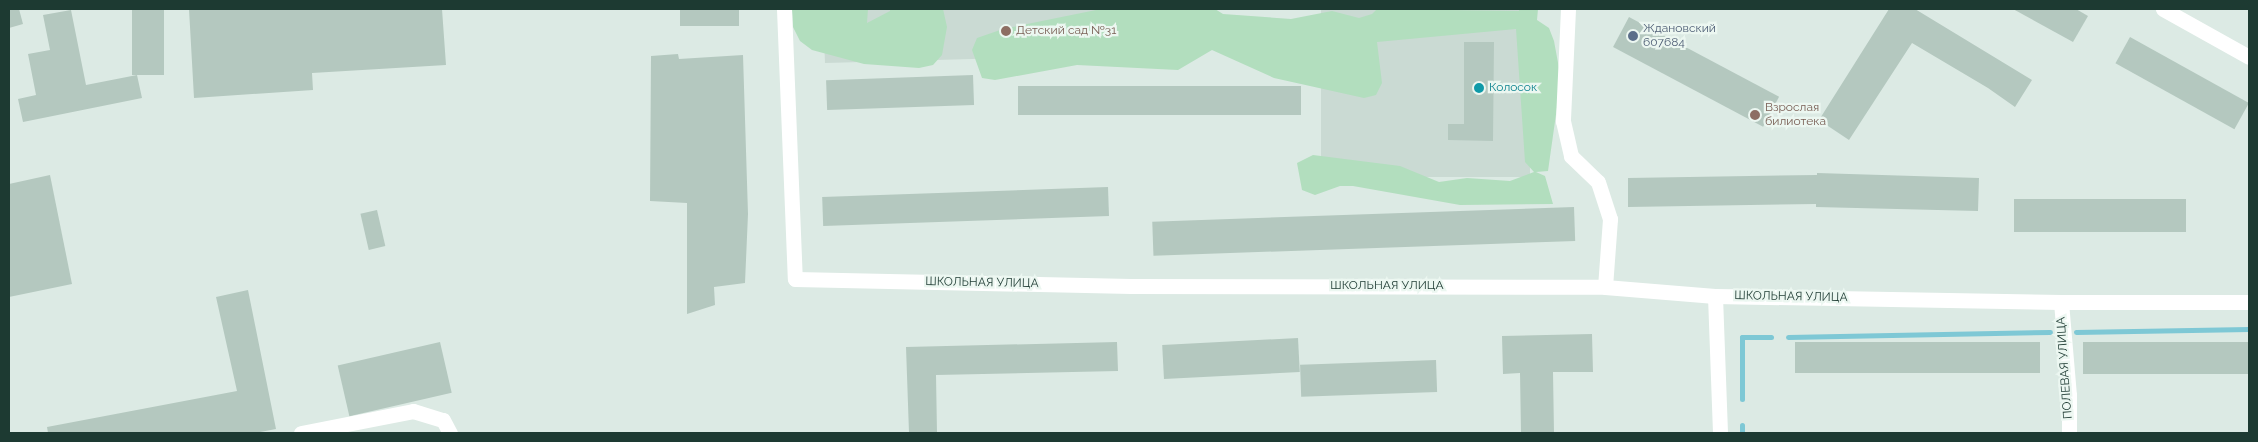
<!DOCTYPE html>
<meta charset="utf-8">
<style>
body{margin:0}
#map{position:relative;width:2258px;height:442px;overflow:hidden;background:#dceae4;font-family:Raleway,sans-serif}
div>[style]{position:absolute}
.built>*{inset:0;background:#cadad3;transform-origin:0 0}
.green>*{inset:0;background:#b2debe}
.stream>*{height:5px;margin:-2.5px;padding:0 2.5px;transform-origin:2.5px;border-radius:2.5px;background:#7ec8d5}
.building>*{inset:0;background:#b4c8bf;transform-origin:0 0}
.street>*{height:15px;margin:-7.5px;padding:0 7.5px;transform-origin:7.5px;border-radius:7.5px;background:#fff}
.dots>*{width:14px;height:14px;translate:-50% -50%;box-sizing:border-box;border:2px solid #ecf7f1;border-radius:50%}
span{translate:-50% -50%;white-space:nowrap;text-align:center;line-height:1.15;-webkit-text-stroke:4.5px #ecf7f1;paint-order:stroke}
.service-label{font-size:12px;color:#4e5e75}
.left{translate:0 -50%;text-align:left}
.education-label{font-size:12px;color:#785e54}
.culture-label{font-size:12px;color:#0d838f}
.street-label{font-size:12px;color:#1d3a32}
.frame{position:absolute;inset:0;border:10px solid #1d3a32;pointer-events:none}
</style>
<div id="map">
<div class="built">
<div style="clip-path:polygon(823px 9px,1188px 9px,1189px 53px,825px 63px)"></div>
<div style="left:1321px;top:9px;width:209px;height:168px"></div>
</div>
<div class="green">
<div style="clip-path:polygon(792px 9px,868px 9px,867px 23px,890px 11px,890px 9px,943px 9px,947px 27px,942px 55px,933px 65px,919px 68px,864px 64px,812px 50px,800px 41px,793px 27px)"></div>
<div style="clip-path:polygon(1101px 9px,1215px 9px,1223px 14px,1291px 19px,1332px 11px,1359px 18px,1372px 14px,1377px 9px,1519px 11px,1519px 9px,1538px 9px,1537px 20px,1549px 28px,1554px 41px,1561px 79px,1548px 171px,1536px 172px,1545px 176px,1553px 204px,1460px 205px,1353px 186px,1340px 186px,1315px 195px,1302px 190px,1297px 163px,1313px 155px,1400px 166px,1439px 182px,1467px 178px,1510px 181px,1534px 172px,1525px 162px,1516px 29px,1377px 42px,1382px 83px,1376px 95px,1364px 98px,1274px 78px,1212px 50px,1178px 70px,1077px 65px,995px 80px,982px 78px,972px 50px,977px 38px,1003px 29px)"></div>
</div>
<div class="stream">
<div style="left:2076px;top:332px;width:173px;rotate:-1deg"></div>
<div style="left:1788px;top:337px;width:262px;rotate:-1.1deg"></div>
<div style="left:1742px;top:399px;width:62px;rotate:-90deg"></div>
<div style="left:1742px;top:337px;width:29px"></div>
<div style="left:1742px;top:425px;width:8px;rotate:90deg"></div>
</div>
<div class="building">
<div style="clip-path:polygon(9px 9px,19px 9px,23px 24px,9px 28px)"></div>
<div style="left:132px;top:9px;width:32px;height:66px"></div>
<div style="clip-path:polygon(189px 9px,442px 9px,446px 65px,312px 73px,313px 90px,194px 98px)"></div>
<div style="left:680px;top:9px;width:59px;height:17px"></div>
<div style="clip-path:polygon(1889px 9px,1915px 9px,2032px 80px,2015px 107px,1988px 88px,1912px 43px,1849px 140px,1819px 120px)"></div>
<div style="clip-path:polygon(2013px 9px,2076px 9px,2088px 16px,2073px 42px)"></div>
<div style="clip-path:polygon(71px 10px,86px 85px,137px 75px,142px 98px,23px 122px,18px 99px,36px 95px,28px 54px,50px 50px,43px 15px)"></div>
<div style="left:1629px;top:17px;width:170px;height:34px;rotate:28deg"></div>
<div style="left:2130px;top:37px;width:136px;height:30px;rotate:29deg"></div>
<div style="clip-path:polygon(1464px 42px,1494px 42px,1493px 141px,1448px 140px,1448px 124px,1464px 124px)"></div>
<div style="clip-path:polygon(678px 54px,679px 59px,743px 55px,748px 214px,745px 283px,714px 287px,715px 305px,687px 314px,687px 203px,650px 201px,651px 56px)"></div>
<div style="left:973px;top:75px;width:30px;height:147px;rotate:88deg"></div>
<div style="left:1301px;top:86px;width:29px;height:283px;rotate:90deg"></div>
<div style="clip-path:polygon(1817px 173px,1979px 178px,1978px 211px,1816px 207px,1816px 204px,1628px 207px,1628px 178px,1817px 175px)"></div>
<div style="clip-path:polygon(50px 175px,72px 284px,9px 297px,9px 184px)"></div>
<div style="left:1108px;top:187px;width:29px;height:286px;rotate:88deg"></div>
<div style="left:2186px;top:199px;width:33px;height:172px;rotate:90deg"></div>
<div style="left:1574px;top:207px;width:34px;height:422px;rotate:88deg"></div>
<div style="left:377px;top:210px;width:37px;height:17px;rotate:77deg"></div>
<div style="clip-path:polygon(248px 290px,276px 429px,255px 433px,48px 433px,47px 427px,237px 391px,216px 297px)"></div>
<div style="clip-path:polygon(1592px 334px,1593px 372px,1553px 372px,1554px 433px,1521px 433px,1520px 373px,1503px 374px,1502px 336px)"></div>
<div style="left:1298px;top:338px;width:34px;height:136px;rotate:87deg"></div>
<div style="left:440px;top:342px;width:52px;height:105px;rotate:77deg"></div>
<div style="clip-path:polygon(1117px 342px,1118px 371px,936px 375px,937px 433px,909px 433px,906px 347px)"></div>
<div style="left:2040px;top:342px;width:31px;height:245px;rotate:90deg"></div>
<div style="left:2249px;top:342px;width:32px;height:166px;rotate:90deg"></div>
<div style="left:1436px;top:360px;width:32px;height:136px;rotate:88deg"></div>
</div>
<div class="street">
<div style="left:784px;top:9px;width:270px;rotate:87.7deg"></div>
<div style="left:795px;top:279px;width:336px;rotate:1.2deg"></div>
<div style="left:1131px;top:286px;width:474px;rotate:0.1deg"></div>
<div style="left:1605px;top:287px;width:110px;rotate:4.7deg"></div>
<div style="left:1715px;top:296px;width:346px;rotate:1deg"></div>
<div style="left:2061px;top:302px;width:188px"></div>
<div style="left:1568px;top:9px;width:112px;rotate:92.6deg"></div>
<div style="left:1563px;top:121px;width:36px;rotate:77deg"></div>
<div style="left:1571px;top:156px;width:37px;rotate:44deg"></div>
<div style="left:1598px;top:182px;width:39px;rotate:72deg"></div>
<div style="left:1610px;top:219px;width:68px;rotate:94.2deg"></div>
<div style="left:2163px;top:9px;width:98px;rotate:29.2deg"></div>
<div style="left:1715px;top:296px;width:137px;rotate:87.9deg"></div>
<div style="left:2061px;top:302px;width:93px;rotate:85.1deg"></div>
<div style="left:2069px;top:395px;width:38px;rotate:90deg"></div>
<div style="left:301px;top:433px;width:114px;rotate:-11.1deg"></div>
<div style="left:413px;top:411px;width:31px;rotate:17deg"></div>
<div style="left:443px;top:420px;width:15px;rotate:62deg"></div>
</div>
<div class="dots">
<div style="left:1006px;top:31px;background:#8d6e63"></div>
<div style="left:1633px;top:36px;background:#5c6f8a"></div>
<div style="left:1479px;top:88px;background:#0f9aa8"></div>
<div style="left:1755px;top:115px;background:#8d6e63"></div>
</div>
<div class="service-label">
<span class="left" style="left:1643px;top:36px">Ждановский<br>607684</span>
</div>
<div class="education-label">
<span class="left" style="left:1016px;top:31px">Детский сад №31</span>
<span class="left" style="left:1765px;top:115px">Взрослая<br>билиотека</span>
</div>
<div class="culture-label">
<span class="left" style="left:1489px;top:88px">Колосок</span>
</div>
<div class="street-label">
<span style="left:982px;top:283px;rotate:1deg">ШКОЛЬНАЯ УЛИЦА</span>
<span style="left:1387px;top:286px">ШКОЛЬНАЯ УЛИЦА</span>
<span style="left:1791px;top:297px;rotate:1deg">ШКОЛЬНАЯ УЛИЦА</span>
<span style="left:2065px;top:368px;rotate:-94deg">ПОЛЕВАЯ УЛИЦА</span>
</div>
<div class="frame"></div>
</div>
